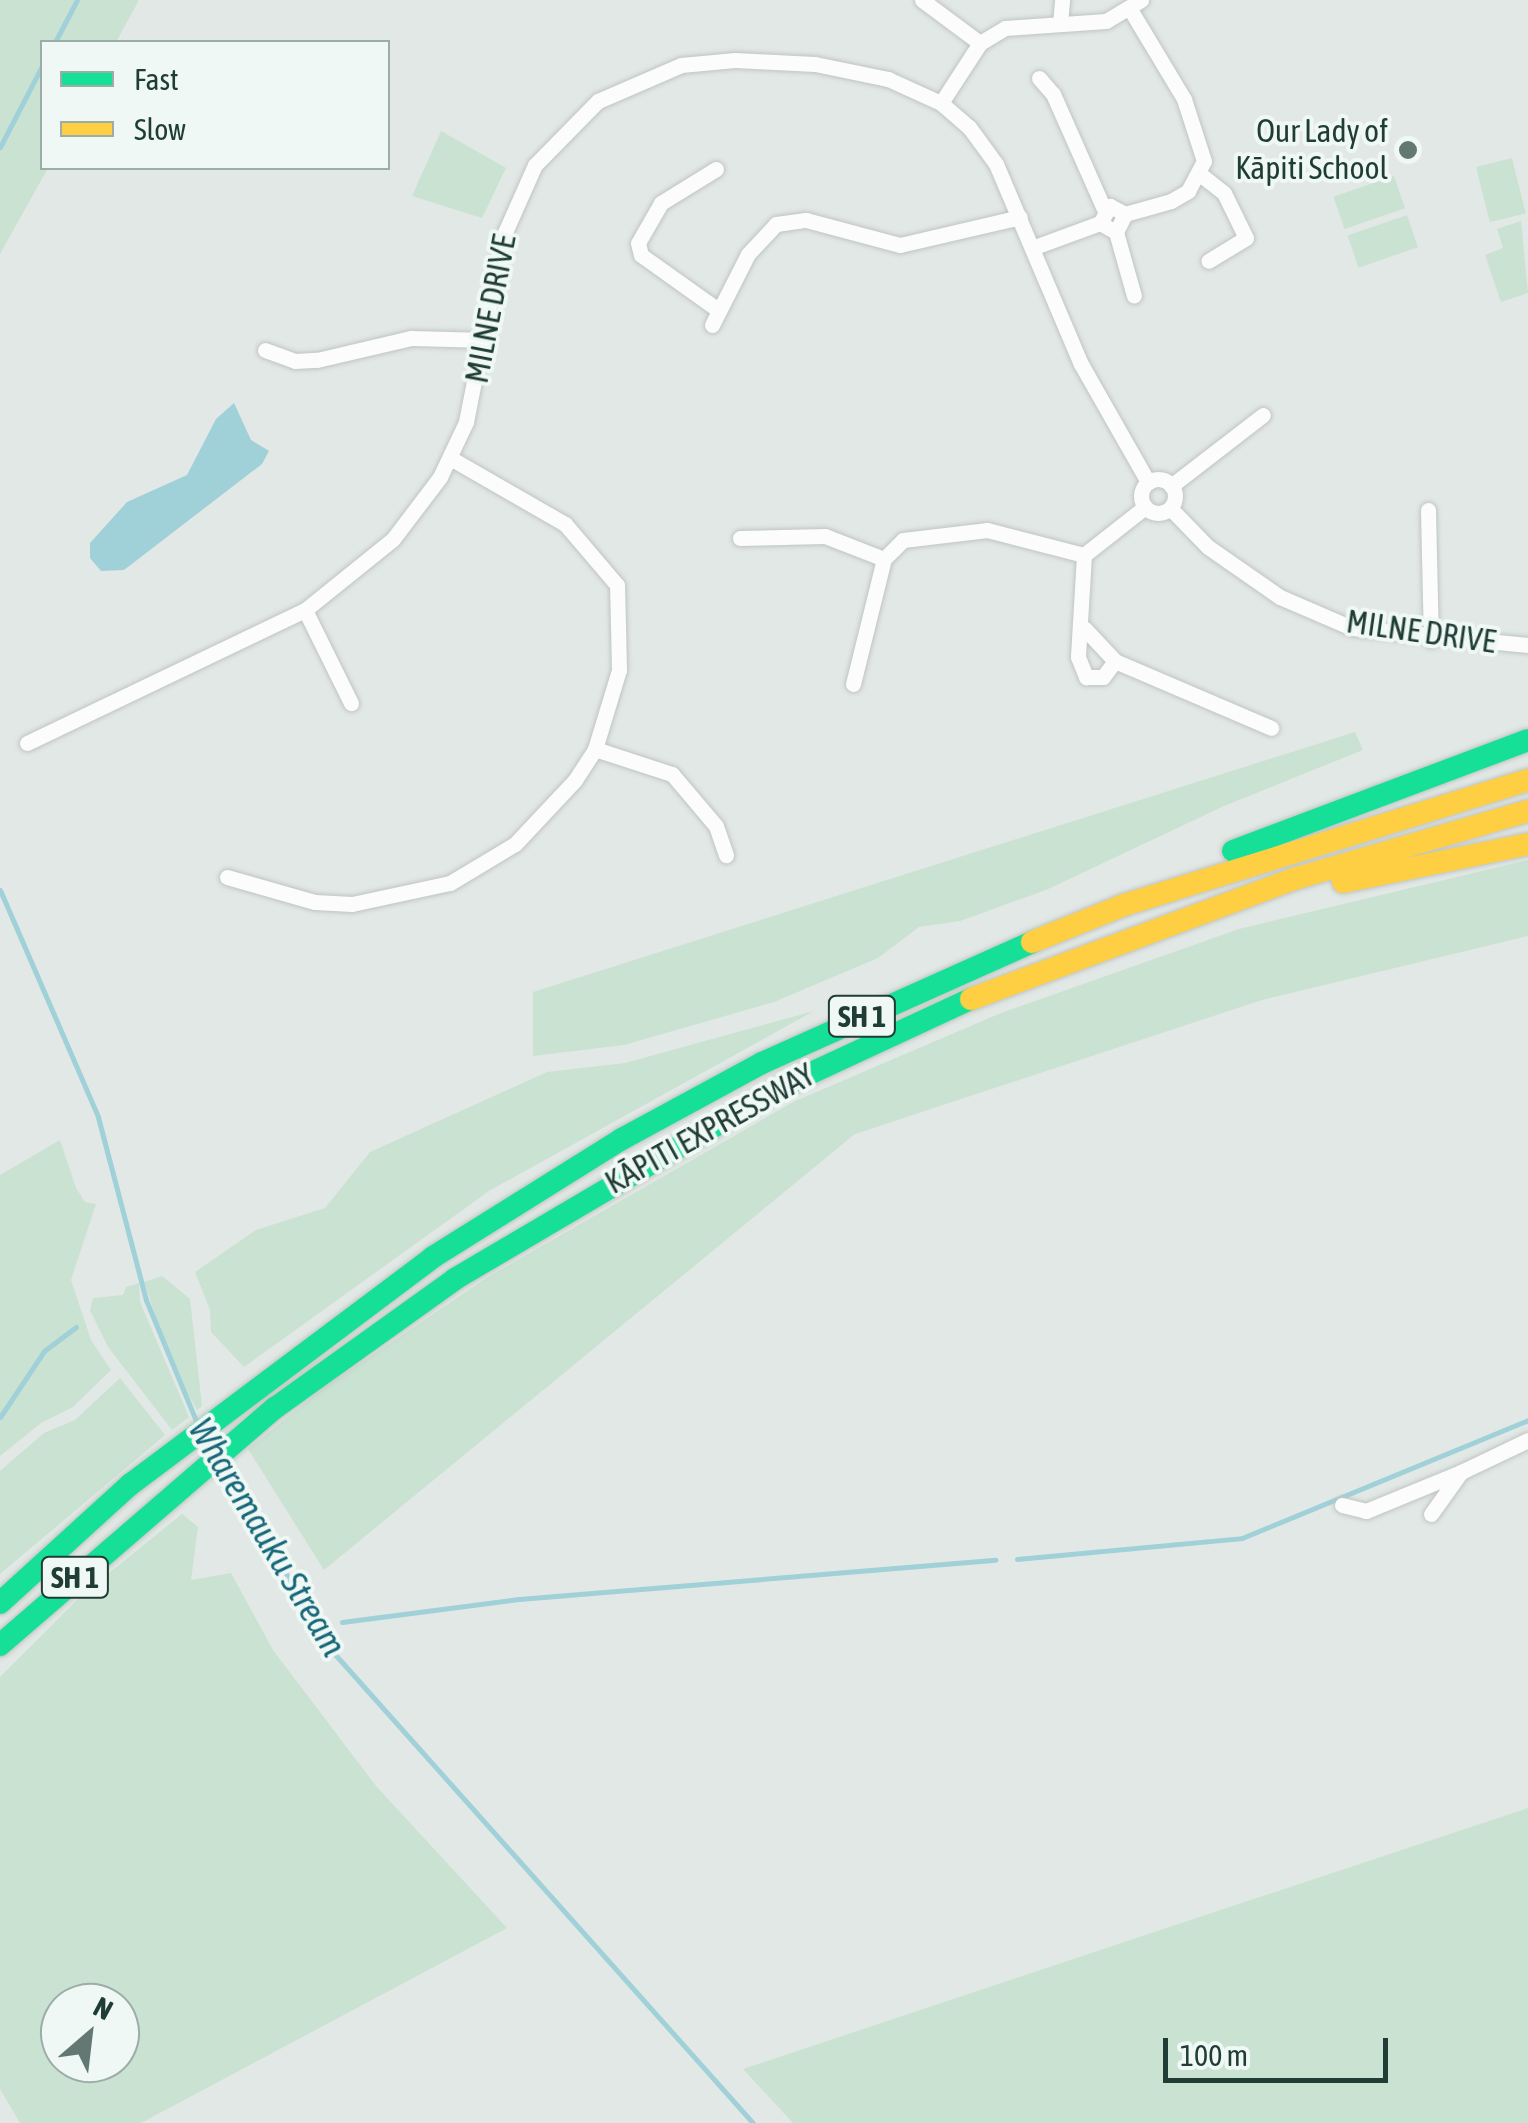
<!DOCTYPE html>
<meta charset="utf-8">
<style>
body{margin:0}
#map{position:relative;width:1528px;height:2123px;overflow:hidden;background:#e2e8e5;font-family:"Asap Condensed",sans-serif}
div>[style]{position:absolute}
.green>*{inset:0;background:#cae2d2;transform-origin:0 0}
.water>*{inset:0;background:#a0d0d8}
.stream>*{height:5px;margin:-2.5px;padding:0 2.5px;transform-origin:2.5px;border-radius:2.5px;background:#a0d0d8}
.roads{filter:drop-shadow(0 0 2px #bfc5c2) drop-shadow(0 0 2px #bfc5c2)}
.street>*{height:15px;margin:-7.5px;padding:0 7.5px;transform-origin:7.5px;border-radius:7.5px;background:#fbfcfb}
.street>.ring{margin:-7.5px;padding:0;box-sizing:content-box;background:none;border:15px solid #fbfcfb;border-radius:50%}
.fast>*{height:22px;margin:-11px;padding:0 11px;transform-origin:11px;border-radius:11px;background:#16e098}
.slow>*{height:22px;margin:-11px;padding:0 11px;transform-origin:11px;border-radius:11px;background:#ffcf43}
.dots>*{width:28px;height:28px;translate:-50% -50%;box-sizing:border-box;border:5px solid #eff8f4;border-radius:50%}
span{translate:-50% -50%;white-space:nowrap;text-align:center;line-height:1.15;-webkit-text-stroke:8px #eff8f4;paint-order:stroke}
.shield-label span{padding:2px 8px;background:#eff8f4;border:2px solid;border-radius:8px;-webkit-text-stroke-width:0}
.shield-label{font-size:30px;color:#1f3c35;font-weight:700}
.poi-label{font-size:32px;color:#1f3c35}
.right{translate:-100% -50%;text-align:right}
.street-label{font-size:32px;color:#1f3c35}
.water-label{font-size:35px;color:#17677a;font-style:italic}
.legend{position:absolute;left:40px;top:40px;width:350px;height:130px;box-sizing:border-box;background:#eff8f4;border:2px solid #9cada8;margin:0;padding:12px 18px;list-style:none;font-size:30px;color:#1f3c35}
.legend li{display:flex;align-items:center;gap:20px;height:50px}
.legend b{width:50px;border:2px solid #9cada8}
.north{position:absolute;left:40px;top:1983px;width:100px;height:100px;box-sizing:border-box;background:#eff8f4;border:2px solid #9cada8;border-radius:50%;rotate:28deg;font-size:28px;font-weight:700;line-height:40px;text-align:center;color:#1f3c35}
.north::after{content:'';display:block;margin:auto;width:35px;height:45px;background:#637873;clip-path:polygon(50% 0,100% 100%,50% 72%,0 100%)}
.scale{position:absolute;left:1163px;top:2038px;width:225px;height:45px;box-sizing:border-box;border:5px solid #1f3c35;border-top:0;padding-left:12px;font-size:30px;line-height:35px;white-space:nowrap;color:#1f3c35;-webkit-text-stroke:8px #eff8f4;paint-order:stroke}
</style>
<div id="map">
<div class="green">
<div style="clip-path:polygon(0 0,139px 0,116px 42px,42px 42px,42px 168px,48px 168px,0 254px)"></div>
<div style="clip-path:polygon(441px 131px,506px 168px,482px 218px,412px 196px)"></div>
<div style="left:1512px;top:158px;width:57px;height:37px;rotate:76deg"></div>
<div style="left:1394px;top:176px;width:34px;height:64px;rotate:71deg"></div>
<div style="left:1407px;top:215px;width:34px;height:63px;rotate:71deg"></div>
<div style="clip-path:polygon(1521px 221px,1528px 293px,1501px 302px,1485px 255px,1503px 248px,1497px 229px)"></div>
<div style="clip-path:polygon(1355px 732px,1363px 750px,1224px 806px,1046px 890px,960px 921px,919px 927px,878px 958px,774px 1002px,624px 1045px,533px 1056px,533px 992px)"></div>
<div style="clip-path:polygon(1528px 860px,1528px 936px,1262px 1000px,855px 1134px,324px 1570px,248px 1449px,321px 1390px,488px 1277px,793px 1102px,1001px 1013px,1239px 929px)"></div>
<div style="clip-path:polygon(814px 1011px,489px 1191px,244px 1367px,211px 1332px,210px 1310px,195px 1272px,256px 1230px,325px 1208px,370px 1152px,547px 1072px,625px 1063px)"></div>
<div style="clip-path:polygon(60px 1140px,76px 1188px,85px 1202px,96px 1204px,71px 1280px,91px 1340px,111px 1370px,73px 1407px,41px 1423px,0 1456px,0 1175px)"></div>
<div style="clip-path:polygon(162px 1276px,190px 1299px,202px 1406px,197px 1410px,174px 1370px,144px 1282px)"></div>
<div style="clip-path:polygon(139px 1283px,140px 1302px,189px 1417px,172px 1430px,108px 1347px,90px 1310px,93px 1298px,123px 1295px,126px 1287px)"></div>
<div style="clip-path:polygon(120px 1378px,165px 1435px,0 1574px,0 1471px,44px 1433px,75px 1420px)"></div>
<div style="clip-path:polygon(evenodd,182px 1514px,198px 1527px,191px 1580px,231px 1573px,273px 1650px,376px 1786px,507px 1928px,141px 2123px,20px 2123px,0 2089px,0 1677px,82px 1595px,182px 1514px,60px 2003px,120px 2003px,120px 2063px,60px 2063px,60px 2003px)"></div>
<div style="clip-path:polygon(1528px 1808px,1528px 2123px,793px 2123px,743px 2069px)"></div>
</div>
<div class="water">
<div style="clip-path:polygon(234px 403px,251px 440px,269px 451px,262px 464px,124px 570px,101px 571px,90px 558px,90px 543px,127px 502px,187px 475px,216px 419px)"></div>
</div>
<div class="stream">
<div style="left:55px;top:42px;width:47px;rotate:-62.4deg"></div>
<div style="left:0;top:147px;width:91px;rotate:-62.6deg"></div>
<div style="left:0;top:890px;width:247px;rotate:66.6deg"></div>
<div style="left:98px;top:1117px;width:189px;rotate:75.3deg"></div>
<div style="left:146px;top:1300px;width:133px;rotate:67.5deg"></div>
<div style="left:0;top:1417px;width:79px;rotate:-56.3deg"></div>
<div style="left:44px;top:1351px;width:40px;rotate:-37deg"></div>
<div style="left:223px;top:1467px;width:214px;rotate:59.4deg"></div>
<div style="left:332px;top:1651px;width:632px;rotate:48.27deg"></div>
<div style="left:1017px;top:1559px;width:226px;rotate:-5.3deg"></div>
<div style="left:1242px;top:1538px;width:309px;rotate:-22.4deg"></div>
<div style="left:342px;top:1622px;width:178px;rotate:-7.4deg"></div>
<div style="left:519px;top:1599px;width:478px;rotate:-4.7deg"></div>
</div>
<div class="roads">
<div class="street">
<div style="left:922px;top:0;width:72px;rotate:36.6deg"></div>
<div style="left:1060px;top:24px;width:24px;rotate:-85deg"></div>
<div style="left:1039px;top:78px;width:21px;rotate:49deg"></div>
<div style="left:1053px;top:94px;width:126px;rotate:66.1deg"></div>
<div style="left:941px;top:103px;width:72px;rotate:-57deg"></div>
<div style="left:980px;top:43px;width:29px;rotate:-31deg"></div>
<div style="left:1005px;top:28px;width:101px;rotate:-4deg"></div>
<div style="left:1106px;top:21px;width:41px;rotate:-31deg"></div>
<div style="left:716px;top:169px;width:65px;rotate:148.3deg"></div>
<div style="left:661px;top:203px;width:46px;rotate:119.9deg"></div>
<div style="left:638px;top:243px;width:12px;rotate:76deg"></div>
<div style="left:641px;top:255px;width:95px;rotate:35.5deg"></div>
<div style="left:1201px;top:175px;width:29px;rotate:38deg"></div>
<div style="left:1224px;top:193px;width:50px;rotate:63.9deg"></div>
<div style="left:1246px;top:238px;width:44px;rotate:148.8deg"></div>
<div style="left:1125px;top:214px;width:20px;rotate:117deg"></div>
<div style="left:1116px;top:232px;width:18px;rotate:-151deg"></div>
<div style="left:1100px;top:223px;width:20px;rotate:-60deg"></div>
<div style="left:1110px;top:206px;width:17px;rotate:28deg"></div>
<div style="left:1125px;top:214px;width:48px;rotate:-15.8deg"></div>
<div style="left:1171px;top:201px;width:20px;rotate:-30deg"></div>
<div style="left:1188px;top:191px;width:34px;rotate:-62deg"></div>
<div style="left:1204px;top:161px;width:65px;rotate:-107.9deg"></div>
<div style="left:1184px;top:99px;width:105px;rotate:-121deg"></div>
<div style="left:1116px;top:232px;width:66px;rotate:74.3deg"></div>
<div style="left:1032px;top:248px;width:72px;rotate:-20.2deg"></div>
<div style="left:712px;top:325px;width:80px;rotate:-63.1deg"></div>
<div style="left:748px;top:254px;width:41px;rotate:-47deg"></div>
<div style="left:776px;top:224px;width:30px;rotate:-8deg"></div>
<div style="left:806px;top:220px;width:97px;rotate:14.9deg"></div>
<div style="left:900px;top:245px;width:123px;rotate:-13.1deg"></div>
<div style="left:265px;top:350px;width:32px;rotate:20deg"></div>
<div style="left:295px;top:361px;width:22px;rotate:-3deg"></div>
<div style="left:317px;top:360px;width:97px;rotate:-13.2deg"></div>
<div style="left:411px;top:338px;width:76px;rotate:1.5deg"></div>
<div class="ring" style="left:1141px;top:479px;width:19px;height:19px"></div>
<div style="left:1171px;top:486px;width:116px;rotate:-37.7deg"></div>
<div style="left:1170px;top:508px;width:54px;rotate:45.7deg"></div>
<div style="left:1208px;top:547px;width:88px;rotate:34.8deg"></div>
<div style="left:1280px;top:597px;width:78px;rotate:23.3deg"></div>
<div style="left:1352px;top:628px;width:177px;rotate:5.5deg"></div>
<div style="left:1428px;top:510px;width:130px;rotate:88.7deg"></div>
<div style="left:740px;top:538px;width:85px;rotate:-1.3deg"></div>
<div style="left:825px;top:536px;width:63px;rotate:21.3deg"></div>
<div style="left:1084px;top:555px;width:102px;rotate:93.4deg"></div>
<div style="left:1078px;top:657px;width:22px;rotate:68deg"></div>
<div style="left:1086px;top:677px;width:17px"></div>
<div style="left:1103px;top:677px;width:20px;rotate:-53deg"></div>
<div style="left:1115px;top:661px;width:45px;rotate:-133.2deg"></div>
<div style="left:305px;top:610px;width:104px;rotate:63.7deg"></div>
<div style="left:1115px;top:661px;width:170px;rotate:23.2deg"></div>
<div style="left:853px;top:684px;width:129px;rotate:-76.1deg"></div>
<div style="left:884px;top:559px;width:27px;rotate:-45deg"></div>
<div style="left:903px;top:540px;width:85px;rotate:-6.8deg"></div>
<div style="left:987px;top:530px;width:100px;rotate:14.5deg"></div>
<div style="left:1084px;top:555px;width:78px;rotate:-38.2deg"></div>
<div style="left:27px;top:743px;width:308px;rotate:-25.6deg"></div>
<div style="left:305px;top:610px;width:113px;rotate:-38.9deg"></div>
<div style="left:393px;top:539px;width:78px;rotate:-52.8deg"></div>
<div style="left:440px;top:477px;width:61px;rotate:-64.7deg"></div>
<div style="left:466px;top:422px;width:187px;rotate:-78.9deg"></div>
<div style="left:502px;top:239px;width:81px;rotate:-66deg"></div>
<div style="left:535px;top:165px;width:90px;rotate:-45.5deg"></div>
<div style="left:598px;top:101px;width:90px;rotate:-23.4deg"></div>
<div style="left:681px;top:65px;width:54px;rotate:-5.3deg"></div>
<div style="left:735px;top:60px;width:80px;rotate:2.9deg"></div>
<div style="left:815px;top:64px;width:75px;rotate:11.6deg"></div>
<div style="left:888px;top:79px;width:58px;rotate:24.4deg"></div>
<div style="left:941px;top:103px;width:37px;rotate:41deg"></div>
<div style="left:969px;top:127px;width:46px;rotate:53.9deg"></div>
<div style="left:996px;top:164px;width:217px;rotate:67deg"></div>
<div style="left:1081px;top:364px;width:136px;rotate:60.4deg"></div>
<div style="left:595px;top:749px;width:81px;rotate:18deg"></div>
<div style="left:672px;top:774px;width:68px;rotate:49.8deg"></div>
<div style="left:716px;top:826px;width:31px;rotate:71deg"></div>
<div style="left:227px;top:877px;width:91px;rotate:15.9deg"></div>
<div style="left:315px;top:902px;width:37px;rotate:3deg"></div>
<div style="left:352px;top:904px;width:100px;rotate:-12.1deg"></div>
<div style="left:450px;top:883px;width:76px;rotate:-31deg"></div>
<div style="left:515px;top:844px;width:88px;rotate:-46.8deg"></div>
<div style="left:575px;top:780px;width:37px;rotate:-57deg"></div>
<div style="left:595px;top:749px;width:83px;rotate:-73.1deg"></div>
<div style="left:619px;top:670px;width:85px;rotate:-91.3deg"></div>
<div style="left:617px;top:585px;width:80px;rotate:-130.4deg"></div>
<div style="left:565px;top:524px;width:133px;rotate:-150.1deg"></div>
<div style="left:1342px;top:1505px;width:25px;rotate:14deg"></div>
<div style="left:1366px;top:1511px;width:103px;rotate:-22.3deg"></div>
<div style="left:1431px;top:1514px;width:52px;rotate:-54.5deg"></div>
<div style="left:1461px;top:1472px;width:74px;rotate:-25.5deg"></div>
</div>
<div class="fast">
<div style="left:1233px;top:851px;width:315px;rotate:-20.6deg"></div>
<div style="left:0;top:1603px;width:177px;rotate:-42.3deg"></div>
<div style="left:131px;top:1484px;width:378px;rotate:-36.9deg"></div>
<div style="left:433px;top:1257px;width:223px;rotate:-32deg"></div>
<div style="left:622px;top:1139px;width:159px;rotate:-28.5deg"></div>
<div style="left:762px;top:1063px;width:296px;rotate:-24.1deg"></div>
<div style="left:0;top:1645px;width:363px;rotate:-40.8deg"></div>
<div style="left:275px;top:1408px;width:221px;rotate:-35.6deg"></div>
<div style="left:455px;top:1279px;width:378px;rotate:-30.5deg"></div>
<div style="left:781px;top:1087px;width:209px;rotate:-24.9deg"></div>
</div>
<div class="slow">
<div style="left:1343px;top:882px;width:189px;rotate:-11.6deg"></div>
<div style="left:1032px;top:942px;width:99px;rotate:-21.9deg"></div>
<div style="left:1124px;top:905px;width:423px;rotate:-17.2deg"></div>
<div style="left:971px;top:999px;width:348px;rotate:-20.4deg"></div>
<div style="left:1297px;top:878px;width:241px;rotate:-16.2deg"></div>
</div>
</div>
<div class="dots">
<div style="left:1408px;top:150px;background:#637873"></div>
</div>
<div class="shield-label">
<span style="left:862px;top:1016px">SH 1</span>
<span style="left:75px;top:1577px">SH 1</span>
</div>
<div class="poi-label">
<span class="right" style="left:1388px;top:150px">Our Lady of<br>Kāpiti School</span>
</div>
<div class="street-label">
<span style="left:491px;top:309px;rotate:-79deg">MILNE DRIVE</span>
<span style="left:1421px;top:632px;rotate:8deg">MILNE DRIVE</span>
<span style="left:710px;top:1129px;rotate:-29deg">KĀPITI EXPRESSWAY</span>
</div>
<div class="water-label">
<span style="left:268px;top:1537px;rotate:59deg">Wharemauku Stream</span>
</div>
<ul class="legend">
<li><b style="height:12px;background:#16e098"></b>Fast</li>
<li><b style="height:12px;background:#ffcf43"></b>Slow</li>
</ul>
<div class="north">N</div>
<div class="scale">100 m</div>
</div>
